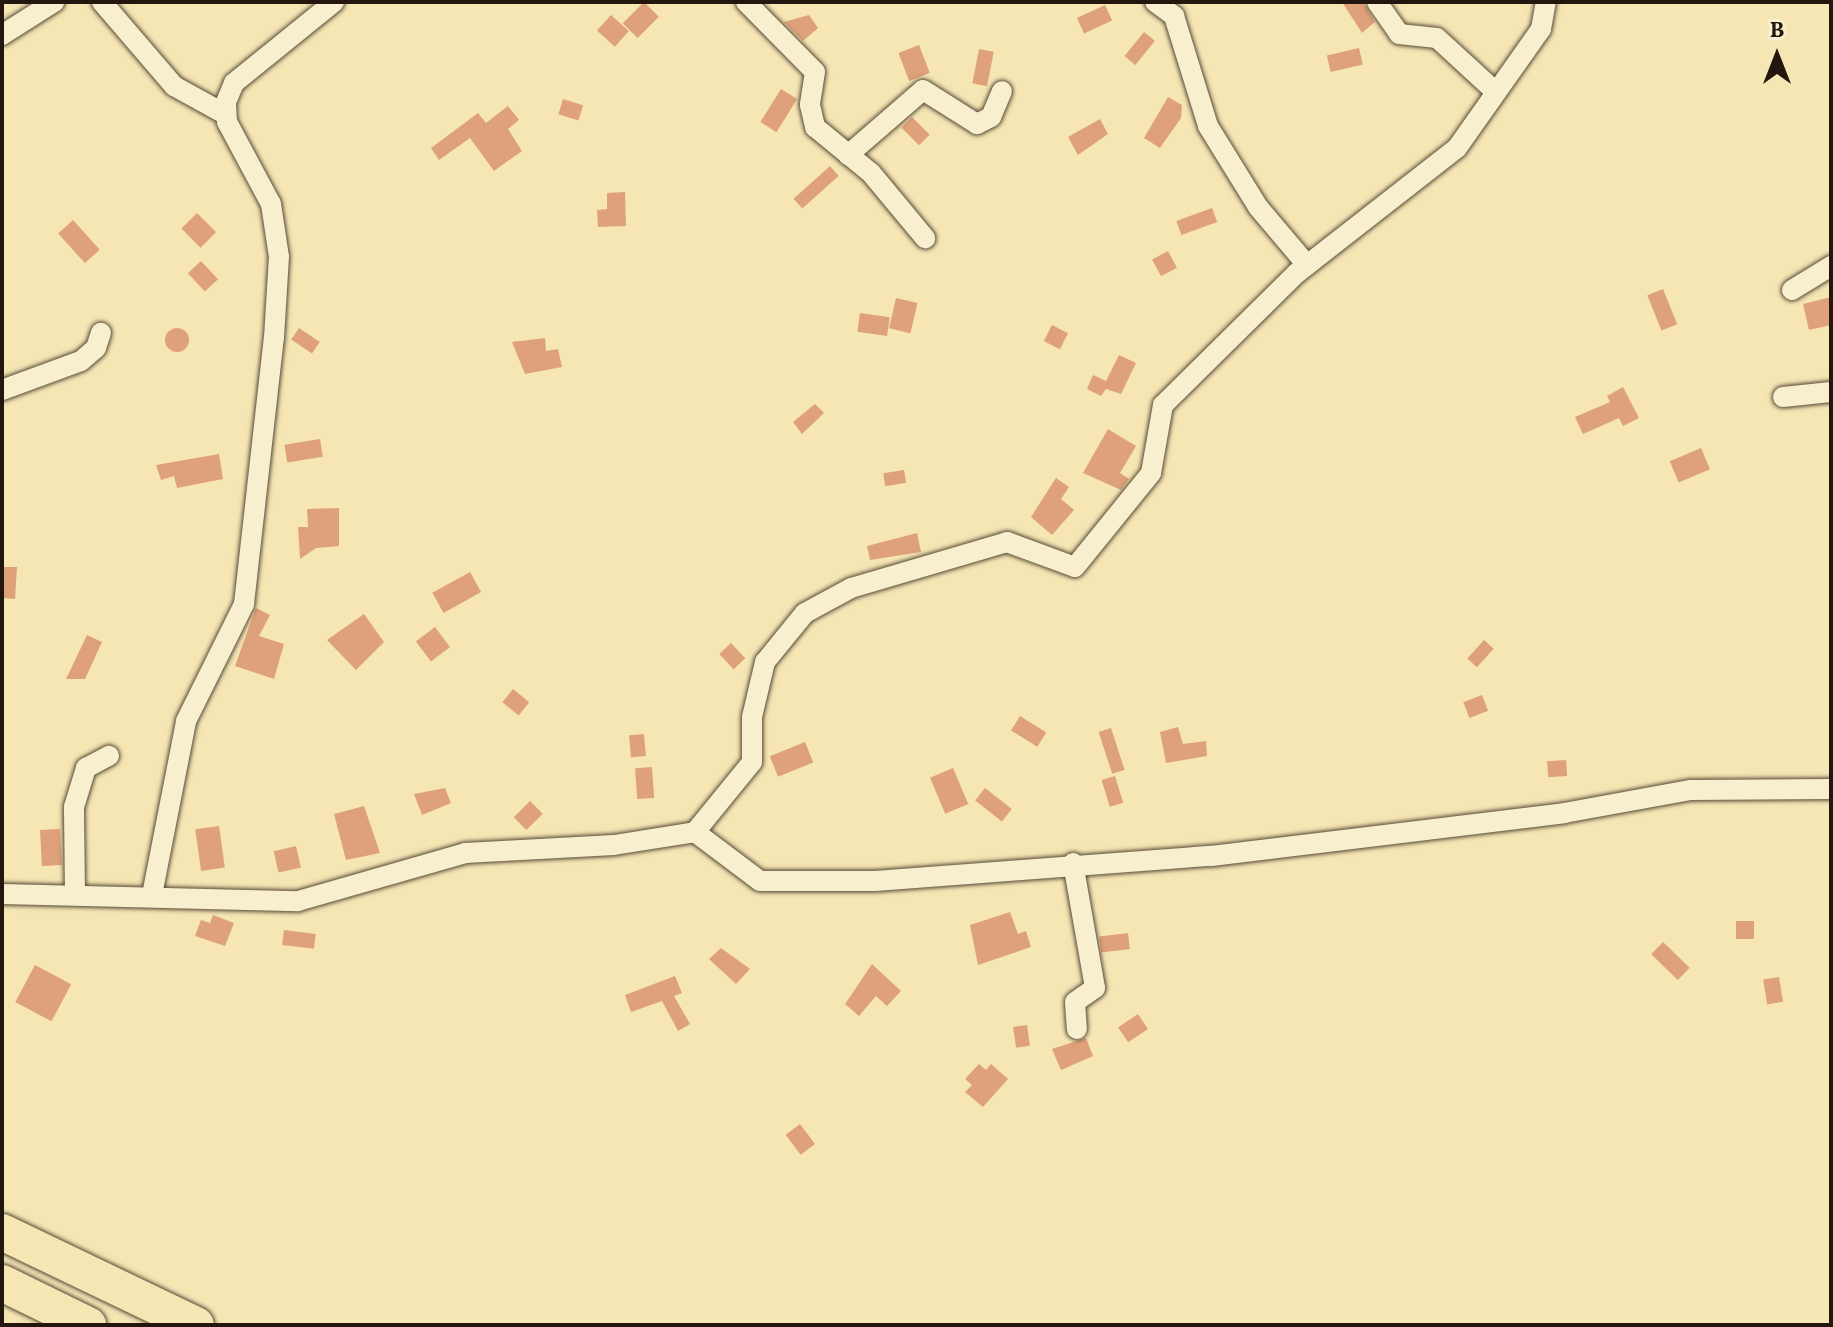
<!DOCTYPE html>
<style>
body{margin:0}
#map{position:relative;width:1833px;height:1327px;overflow:hidden;background:#f5e6b4;font-family:Vollkorn,serif}
div>[style]{position:absolute}
.building>*{inset:0;background:#dfa17a;transform-origin:0 0}
.round{border-radius:50%}
.roads{filter:drop-shadow(0 0 2px #584a38) drop-shadow(0 0 2px #584a38)}
.street>*{height:20px;margin:-10px;padding:0 10px;transform-origin:10px;border-radius:10px;background:#f8efce}
.highway>*{height:36px;margin:-18px;padding:0 18px;transform-origin:18px;border-radius:18px;background:#f5e6b4}
span{translate:-50% -50%;white-space:nowrap;text-align:center;line-height:1.15;-webkit-text-stroke:6px #f8efce;paint-order:stroke}
.frame{position:absolute;inset:0;border:4px solid #23160e;pointer-events:none}
.north{position:absolute;left:1737px;top:16px;width:80px;height:80px;-webkit-text-stroke:6px #f8efce;paint-order:stroke;rotate:0deg;font-size:22px;font-weight:700;line-height:32px;text-align:center;color:#23160e}
.north::after{content:'';display:block;margin:auto;width:28px;height:36px;background:#23160e;clip-path:polygon(50% 0,100% 100%,50% 72%,0 100%)}
</style>
<div id="map">
<div class="building">
<div style="left:644px;top:2px;width:21px;height:30px;rotate:45deg"></div>
<div style="clip-path:polygon(1342px 2px,1363px 2px,1375px 22px,1362px 33px)"></div>
<div style="left:1105px;top:5px;width:17px;height:31px;rotate:65deg"></div>
<div style="left:611px;top:15px;width:24px;height:21px;rotate:42deg"></div>
<div style="clip-path:polygon(809px 15px,818px 28px,803px 41px,784px 22px)"></div>
<div style="left:1144px;top:32px;width:14px;height:31px;rotate:39deg"></div>
<div style="left:919px;top:45px;width:30px;height:22px;rotate:69deg"></div>
<div style="left:1359px;top:48px;width:17px;height:33px;rotate:77deg"></div>
<div style="left:979px;top:49px;width:15px;height:35px;rotate:11deg"></div>
<div style="left:781px;top:89px;width:19px;height:39px;rotate:32deg"></div>
<div style="clip-path:polygon(1168px 97px,1182px 105px,1181px 118px,1160px 148px,1144px 138px)"></div>
<div style="left:563px;top:99px;width:21px;height:16px;rotate:17deg"></div>
<div style="clip-path:polygon(508px 106px,519px 120px,508px 129px,522px 151px,494px 171px,470px 138px,439px 160px,431px 148px,478px 113px,486px 123px)"></div>
<div style="left:912px;top:117px;width:25px;height:15px;rotate:45deg"></div>
<div style="clip-path:polygon(1100px 119px,1108px 134px,1078px 155px,1068px 137px)"></div>
<div style="left:830px;top:166px;width:13px;height:49px;rotate:48deg"></div>
<div style="clip-path:polygon(625px 192px,626px 226px,598px 227px,597px 210px,607px 209px,607px 193px)"></div>
<div style="left:1212px;top:208px;width:15px;height:38px;rotate:70deg"></div>
<div style="left:197px;top:213px;width:27px;height:22px;rotate:45deg"></div>
<div style="left:73px;top:220px;width:40px;height:20px;rotate:48deg"></div>
<div style="left:1168px;top:251px;width:19px;height:18px;rotate:62deg"></div>
<div style="left:201px;top:261px;width:25px;height:18px;rotate:47deg"></div>
<div style="left:1663px;top:289px;width:38px;height:17px;rotate:68deg"></div>
<div style="clip-path:polygon(1831px 297px,1831px 325px,1809px 330px,1803px 304px)"></div>
<div style="left:896px;top:298px;width:22px;height:31px;rotate:13deg"></div>
<div style="left:860px;top:313px;width:30px;height:19px;rotate:8deg"></div>
<div style="left:1052px;top:325px;width:18px;height:18px;rotate:27deg"></div>
<div class="round" style="left:165px;top:328px;width:24px;height:24px"></div>
<div style="left:299px;top:328px;width:25px;height:14px;rotate:34deg"></div>
<div style="clip-path:polygon(545px 338px,546px 351px,558px 349px,562px 367px,525px 374px,512px 342px)"></div>
<div style="clip-path:polygon(1119px 355px,1136px 363px,1121px 394px,1106px 389px,1101px 396px,1087px 389px,1093px 375px,1106px 381px)"></div>
<div style="clip-path:polygon(1623px 387px,1639px 418px,1623px 426px,1619px 418px,1583px 434px,1575px 417px,1610px 402px,1607px 396px)"></div>
<div style="clip-path:polygon(815px 404px,824px 413px,802px 434px,793px 422px)"></div>
<div style="clip-path:polygon(1108px 429px,1136px 446px,1120px 473px,1129px 479px,1121px 490px,1083px 473px)"></div>
<div style="left:320px;top:439px;width:18px;height:36px;rotate:81deg"></div>
<div style="left:1701px;top:448px;width:23px;height:34px;rotate:67deg"></div>
<div style="clip-path:polygon(219px 454px,223px 479px,177px 488px,174px 476px,161px 480px,156px 465px)"></div>
<div style="left:904px;top:470px;width:13px;height:21px;rotate:81deg"></div>
<div style="clip-path:polygon(1056px 478px,1069px 487px,1061px 499px,1074px 510px,1052px 535px,1031px 517px)"></div>
<div style="clip-path:polygon(339px 508px,339px 546px,316px 548px,300px 559px,298px 527px,308px 527px,307px 509px)"></div>
<div style="clip-path:polygon(917px 533px,921px 552px,870px 560px,867px 546px)"></div>
<div style="clip-path:polygon(2px 567px,17px 567px,15px 599px,2px 598px)"></div>
<div style="left:470px;top:572px;width:23px;height:43px;rotate:61deg"></div>
<div style="clip-path:polygon(256px 608px,270px 615px,259px 636px,284px 644px,274px 679px,235px 666px)"></div>
<div style="clip-path:polygon(364px 614px,384px 642px,356px 670px,327px 640px)"></div>
<div style="left:435px;top:627px;width:25px;height:24px;rotate:53deg"></div>
<div style="clip-path:polygon(87px 635px,102px 642px,85px 679px,66px 679px)"></div>
<div style="left:1484px;top:640px;width:13px;height:25px;rotate:42deg"></div>
<div style="left:731px;top:643px;width:21px;height:16px;rotate:47deg"></div>
<div style="left:513px;top:689px;width:21px;height:17px;rotate:39deg"></div>
<div style="left:1482px;top:695px;width:17px;height:20px;rotate:69deg"></div>
<div style="left:1020px;top:716px;width:31px;height:17px;rotate:32deg"></div>
<div style="clip-path:polygon(1178px 727px,1183px 744px,1206px 741px,1207px 756px,1166px 763px,1160px 732px)"></div>
<div style="left:1111px;top:728px;width:44px;height:13px;rotate:72deg"></div>
<div style="left:644px;top:734px;width:22px;height:15px;rotate:85deg"></div>
<div style="left:805px;top:742px;width:22px;height:38px;rotate:68deg"></div>
<div style="left:1566px;top:760px;width:16px;height:19px;rotate:86deg"></div>
<div style="left:652px;top:767px;width:31px;height:17px;rotate:86deg"></div>
<div style="left:953px;top:768px;width:39px;height:25px;rotate:67deg"></div>
<div style="left:1115px;top:776px;width:28px;height:14px;rotate:73deg"></div>
<div style="clip-path:polygon(445px 788px,451px 803px,422px 815px,414px 794px)"></div>
<div style="left:985px;top:788px;width:34px;height:16px;rotate:38deg"></div>
<div style="left:530px;top:801px;width:18px;height:23px;rotate:45deg"></div>
<div style="clip-path:polygon(364px 806px,380px 853px,346px 860px,334px 814px)"></div>
<div style="left:219px;top:826px;width:42px;height:24px;rotate:82deg"></div>
<div style="left:60px;top:829px;width:36px;height:20px;rotate:87deg"></div>
<div style="left:296px;top:846px;width:22px;height:23px;rotate:77deg"></div>
<div style="clip-path:polygon(1010px 912px,1018px 934px,1026px 931px,1031px 947px,978px 965px,970px 925px)"></div>
<div style="clip-path:polygon(213px 915px,234px 923px,225px 946px,195px 936px,201px 920px,210px 923px)"></div>
<div style="left:1736px;top:921px;width:18px;height:18px"></div>
<div style="left:284px;top:930px;width:32px;height:15px;rotate:7deg"></div>
<div style="left:1128px;top:933px;width:16px;height:29px;rotate:83deg"></div>
<div style="left:1663px;top:942px;width:37px;height:17px;rotate:44deg"></div>
<div style="clip-path:polygon(721px 948px,750px 969px,736px 984px,709px 959px)"></div>
<div style="clip-path:polygon(872px 964px,901px 991px,887px 1006px,876px 996px,859px 1016px,845px 1004px)"></div>
<div style="left:35px;top:965px;width:41px;height:42px;rotate:28deg"></div>
<div style="clip-path:polygon(675px 976px,682px 993px,674px 996px,690px 1024px,678px 1031px,662px 1001px,631px 1012px,625px 995px)"></div>
<div style="left:1779px;top:977px;width:25px;height:16px;rotate:81deg"></div>
<div style="left:1138px;top:1014px;width:18px;height:24px;rotate:56deg"></div>
<div style="left:1027px;top:1025px;width:21px;height:14px;rotate:82deg"></div>
<div style="clip-path:polygon(1086px 1038px,1093px 1056px,1061px 1070px,1052px 1049px)"></div>
<div style="clip-path:polygon(979px 1064px,986px 1070px,991px 1064px,1008px 1079px,983px 1107px,965px 1092px,972px 1085px,965px 1079px)"></div>
<div style="left:800px;top:1124px;width:25px;height:18px;rotate:53deg"></div>
</div>
<div class="roads">
<div class="street">
<div style="left:102px;top:2px;width:111px;rotate:49.4deg"></div>
<div style="left:174px;top:86px;width:58px;rotate:28.8deg"></div>
<div style="left:746px;top:2px;width:98px;rotate:45.4deg"></div>
<div style="left:815px;top:72px;width:33px;rotate:99deg"></div>
<div style="left:810px;top:105px;width:23px;rotate:77deg"></div>
<div style="left:815px;top:127px;width:72px;rotate:39.4deg"></div>
<div style="left:871px;top:173px;width:85px;rotate:50.3deg"></div>
<div style="left:1155px;top:2px;width:24px;rotate:36deg"></div>
<div style="left:1174px;top:16px;width:115px;rotate:72.8deg"></div>
<div style="left:1208px;top:126px;width:95px;rotate:58.3deg"></div>
<div style="left:1258px;top:207px;width:76px;rotate:49.8deg"></div>
<div style="left:1377px;top:2px;width:39px;rotate:55deg"></div>
<div style="left:1399px;top:34px;width:38px;rotate:6deg"></div>
<div style="left:1437px;top:38px;width:80px;rotate:42.5deg"></div>
<div style="left:2px;top:35px;width:62px;rotate:-32.4deg"></div>
<div style="left:848px;top:155px;width:99px;rotate:-40.9deg"></div>
<div style="left:923px;top:90px;width:64px;rotate:32.2deg"></div>
<div style="left:977px;top:124px;width:16px;rotate:-27deg"></div>
<div style="left:991px;top:117px;width:28px;rotate:-67deg"></div>
<div style="left:1792px;top:290px;width:46px;rotate:-31.6deg"></div>
<div style="left:2px;top:390px;width:84px;rotate:-20.2deg"></div>
<div style="left:81px;top:361px;width:20px;rotate:-41deg"></div>
<div style="left:96px;top:348px;width:16px;rotate:-72deg"></div>
<div style="left:1783px;top:397px;width:48px;rotate:-5.9deg"></div>
<div style="left:695px;top:832px;width:81px;rotate:37deg"></div>
<div style="left:760px;top:881px;width:115px"></div>
<div style="left:875px;top:881px;width:337px;rotate:-4.3deg"></div>
<div style="left:1211px;top:856px;width:356px;rotate:-6.9deg"></div>
<div style="left:1564px;top:813px;width:129px;rotate:-10.3deg"></div>
<div style="left:1691px;top:790px;width:140px;rotate:-0.4deg"></div>
<div style="left:1073px;top:863px;width:127px;rotate:80deg"></div>
<div style="left:1095px;top:988px;width:24px;rotate:145deg"></div>
<div style="left:1075px;top:1002px;width:27px;rotate:86deg"></div>
<div style="left:2px;top:894px;width:296px;rotate:1.4deg"></div>
<div style="left:298px;top:901px;width:174px;rotate:-16deg"></div>
<div style="left:465px;top:853px;width:149px;rotate:-3.1deg"></div>
<div style="left:614px;top:845px;width:82px;rotate:-9.1deg"></div>
<div style="left:695px;top:832px;width:90px;rotate:-50.8deg"></div>
<div style="left:752px;top:762px;width:45px;rotate:-90deg"></div>
<div style="left:752px;top:717px;width:57px;rotate:-76.7deg"></div>
<div style="left:765px;top:662px;width:63px;rotate:-50.8deg"></div>
<div style="left:805px;top:613px;width:52px;rotate:-28.5deg"></div>
<div style="left:851px;top:588px;width:163px;rotate:-16.4deg"></div>
<div style="left:1007px;top:542px;width:72px;rotate:20.2deg"></div>
<div style="left:1075px;top:567px;width:121px;rotate:-51deg"></div>
<div style="left:1151px;top:473px;width:69px;rotate:-80deg"></div>
<div style="left:1163px;top:405px;width:188px;rotate:-44.6deg"></div>
<div style="left:1297px;top:273px;width:203px;rotate:-38deg"></div>
<div style="left:1457px;top:148px;width:146px;rotate:-54.8deg"></div>
<div style="left:1541px;top:29px;width:27px;rotate:-80deg"></div>
<div style="left:75px;top:894px;width:87px;rotate:-90.7deg"></div>
<div style="left:74px;top:807px;width:41px;rotate:-72.9deg"></div>
<div style="left:86px;top:768px;width:26px;rotate:-28deg"></div>
<div style="left:152px;top:895px;width:177px;rotate:-78.9deg"></div>
<div style="left:186px;top:721px;width:131px;rotate:-63.6deg"></div>
<div style="left:244px;top:604px;width:268px;rotate:-83.6deg"></div>
<div style="left:274px;top:338px;width:81px;rotate:-86.5deg"></div>
<div style="left:279px;top:257px;width:54px;rotate:-98.6deg"></div>
<div style="left:271px;top:204px;width:93px;rotate:-118.2deg"></div>
<div style="left:227px;top:122px;width:20px;rotate:-93deg"></div>
<div style="left:226px;top:102px;width:21px;rotate:-67deg"></div>
<div style="left:234px;top:83px;width:129px;rotate:-39deg"></div>
</div>
<div class="highway">
<div style="left:2px;top:1232px;width:215px;rotate:25.6deg"></div>
<div style="left:2px;top:1283px;width:96px;rotate:26deg"></div>
</div>
</div>
<div class="frame"></div>
<div class="north">B</div>
</div>
